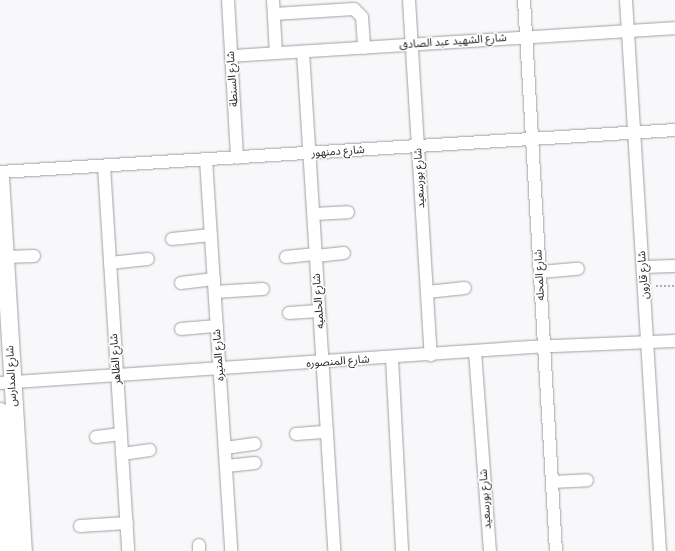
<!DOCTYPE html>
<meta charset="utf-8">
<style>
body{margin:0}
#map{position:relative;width:675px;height:551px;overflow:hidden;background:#f8f8fa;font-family:"Fira Sans Condensed","Noto Sans Arabic",sans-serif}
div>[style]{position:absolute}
.path>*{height:2px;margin-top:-1px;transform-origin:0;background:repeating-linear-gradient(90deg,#adadaf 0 2px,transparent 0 4px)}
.roads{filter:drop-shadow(0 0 1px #a0a0a2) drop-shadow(0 0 1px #a0a0a2)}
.minor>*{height:12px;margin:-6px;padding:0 6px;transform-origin:6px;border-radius:6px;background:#fff}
.secondary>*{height:17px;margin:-8.5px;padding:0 8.5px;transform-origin:8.5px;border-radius:8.5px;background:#fff}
span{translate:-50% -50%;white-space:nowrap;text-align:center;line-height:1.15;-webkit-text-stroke:3px #fff;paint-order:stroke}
.street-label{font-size:11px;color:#242525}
</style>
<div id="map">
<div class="path">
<div style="left:656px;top:286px;width:19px"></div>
</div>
<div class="roads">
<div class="minor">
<div style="left:228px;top:0;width:158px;rotate:86.7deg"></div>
<div style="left:273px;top:0;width:53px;rotate:86.8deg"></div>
<div style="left:409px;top:0;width:356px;rotate:86.5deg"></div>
<div style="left:524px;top:0;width:552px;rotate:86.68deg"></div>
<div style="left:626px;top:0;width:552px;rotate:86.47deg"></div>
<div style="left:274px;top:14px;width:80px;rotate:-3.6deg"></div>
<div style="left:354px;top:9px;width:11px;rotate:45deg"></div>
<div style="left:362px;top:17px;width:31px;rotate:86deg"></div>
<div style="left:303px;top:52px;width:500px;rotate:86.4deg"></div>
<div style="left:231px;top:56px;width:445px;rotate:-3.6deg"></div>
<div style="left:206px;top:160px;width:392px;rotate:86.3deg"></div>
<div style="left:104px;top:166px;width:386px;rotate:86.4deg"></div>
<div style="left:0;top:172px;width:676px;rotate:-3.56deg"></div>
<div style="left:314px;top:214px;width:34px;rotate:-3deg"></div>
<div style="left:172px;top:239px;width:39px;rotate:-6deg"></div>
<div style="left:316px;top:256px;width:28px;rotate:-6deg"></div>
<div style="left:5px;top:257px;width:29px;rotate:-2deg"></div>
<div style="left:286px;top:257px;width:30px;rotate:-6deg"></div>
<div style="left:110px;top:263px;width:38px;rotate:-6deg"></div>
<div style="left:643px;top:267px;width:32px;rotate:-2deg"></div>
<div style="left:540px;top:272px;width:38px;rotate:-5deg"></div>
<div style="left:181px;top:283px;width:33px;rotate:-7deg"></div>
<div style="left:215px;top:292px;width:48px;rotate:-3.6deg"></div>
<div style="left:427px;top:292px;width:38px;rotate:-6deg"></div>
<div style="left:289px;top:313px;width:30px;rotate:-4deg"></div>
<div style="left:181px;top:329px;width:36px;rotate:-5deg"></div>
<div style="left:475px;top:352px;width:200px;rotate:85.7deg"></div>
<div style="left:392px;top:358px;width:193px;rotate:87deg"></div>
<div style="left:0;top:383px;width:532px;rotate:-3.88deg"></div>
<div style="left:531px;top:347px;width:144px;rotate:-2.4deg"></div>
<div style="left:296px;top:434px;width:31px;rotate:-4deg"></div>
<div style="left:96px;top:437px;width:25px;rotate:-7deg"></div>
<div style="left:225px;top:448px;width:30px;rotate:-8deg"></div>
<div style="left:122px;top:454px;width:28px;rotate:-8deg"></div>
<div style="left:226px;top:466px;width:29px;rotate:-6deg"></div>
<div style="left:553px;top:482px;width:34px;rotate:-3deg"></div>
<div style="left:80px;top:526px;width:47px;rotate:-3.7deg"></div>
<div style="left:199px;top:545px;width:6px;rotate:90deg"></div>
</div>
<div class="secondary">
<div style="left:0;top:177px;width:375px;rotate:86.5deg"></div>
<div style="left:0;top:411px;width:140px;rotate:86.7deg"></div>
</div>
</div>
<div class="street-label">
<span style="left:453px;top:42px;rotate:-4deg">شارع الشهيد عبد الصادق</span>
<span style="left:233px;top:79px;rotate:-94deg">شارع السنطة</span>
<span style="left:338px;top:152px;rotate:-4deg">شارع دمنهور</span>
<span style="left:420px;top:178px;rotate:-93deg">شارع بورسعيد</span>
<span style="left:540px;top:275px;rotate:-93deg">شارع المحله</span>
<span style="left:644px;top:275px;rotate:-94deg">شارع قارون</span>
<span style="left:319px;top:301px;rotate:-94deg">شارع الحلميه</span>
<span style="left:219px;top:355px;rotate:-94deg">شارع المنيره</span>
<span style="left:116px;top:359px;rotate:-94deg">شارع الظاهر</span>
<span style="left:338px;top:362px;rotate:-4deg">شارع المنصوره</span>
<span style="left:12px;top:376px;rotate:-93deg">شارع المدارس</span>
<span style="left:486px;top:499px;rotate:-94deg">شارع بورسعيد</span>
</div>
</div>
